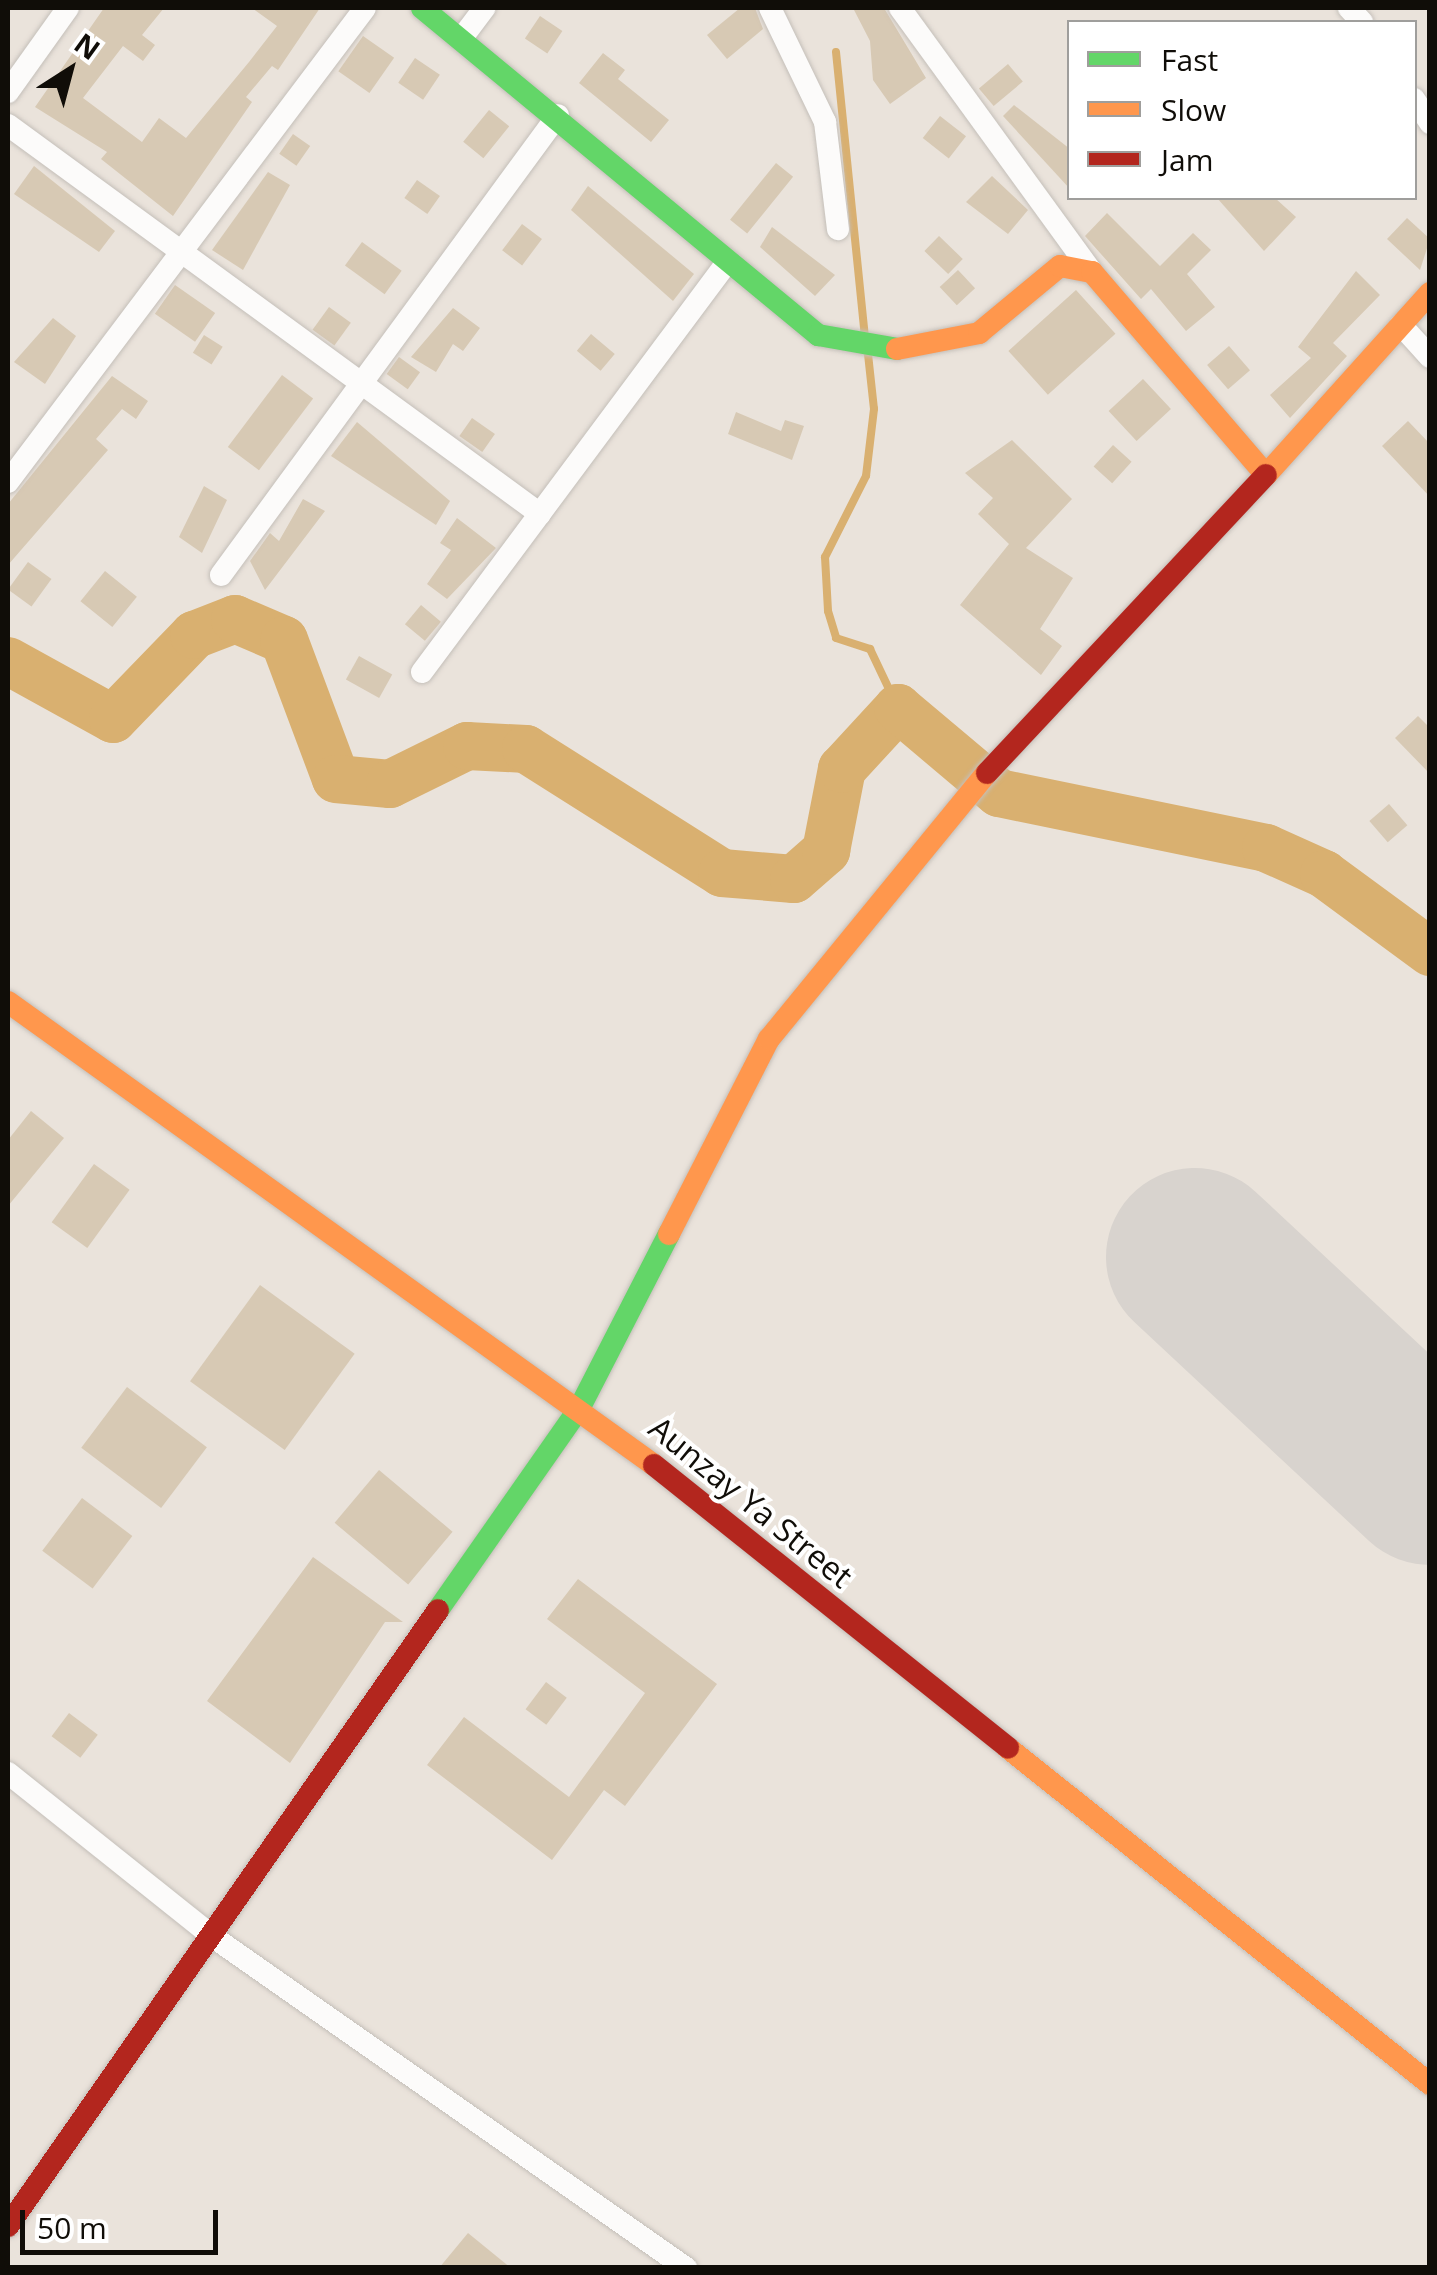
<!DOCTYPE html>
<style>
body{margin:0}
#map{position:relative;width:1437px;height:2275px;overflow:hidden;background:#eae3db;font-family:"Open Sans",sans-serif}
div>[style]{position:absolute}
.stream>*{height:8px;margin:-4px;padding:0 4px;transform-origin:4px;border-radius:4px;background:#d9b070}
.river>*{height:48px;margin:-24px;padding:0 24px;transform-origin:24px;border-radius:24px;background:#d9b070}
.runway>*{height:178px;margin:-89px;padding:0 89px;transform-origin:89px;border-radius:89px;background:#d8d3ce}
.building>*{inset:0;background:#d7c9b4;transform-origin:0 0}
.roads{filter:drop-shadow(0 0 2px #c4bfb9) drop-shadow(0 0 2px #c4bfb9)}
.street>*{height:22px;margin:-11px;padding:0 11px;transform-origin:11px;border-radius:11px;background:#fcfbfa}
.fast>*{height:22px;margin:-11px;padding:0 11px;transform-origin:11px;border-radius:11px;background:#63d668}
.slow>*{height:22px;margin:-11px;padding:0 11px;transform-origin:11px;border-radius:11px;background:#ff974d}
.jam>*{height:22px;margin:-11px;padding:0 11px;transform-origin:11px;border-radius:11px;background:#b3261e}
span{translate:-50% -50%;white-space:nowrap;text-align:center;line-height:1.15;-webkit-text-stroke:8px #fff;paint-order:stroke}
.street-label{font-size:32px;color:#100d08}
.frame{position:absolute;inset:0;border:10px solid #100d08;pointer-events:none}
.legend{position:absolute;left:1067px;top:20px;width:350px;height:180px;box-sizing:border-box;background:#fff;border:2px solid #9f9e9c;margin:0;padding:12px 18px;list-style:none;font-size:30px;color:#100d08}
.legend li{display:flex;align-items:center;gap:20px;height:50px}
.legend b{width:50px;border:2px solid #9f9e9c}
.north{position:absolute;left:20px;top:20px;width:100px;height:100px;-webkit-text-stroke:8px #fff;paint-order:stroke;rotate:36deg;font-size:28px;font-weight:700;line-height:40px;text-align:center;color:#100d08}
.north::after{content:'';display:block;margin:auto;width:35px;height:45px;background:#100d08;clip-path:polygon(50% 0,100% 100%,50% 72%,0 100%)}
.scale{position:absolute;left:20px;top:2210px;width:198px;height:45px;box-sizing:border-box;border:5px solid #100d08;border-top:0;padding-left:12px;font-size:30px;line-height:35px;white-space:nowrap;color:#100d08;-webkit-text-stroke:8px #fff;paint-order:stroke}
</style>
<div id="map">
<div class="stream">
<div style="left:836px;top:52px;width:285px;rotate:84.2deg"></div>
<div style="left:868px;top:354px;width:55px;rotate:83.8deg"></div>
<div style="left:874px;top:409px;width:67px;rotate:96.8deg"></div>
<div style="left:866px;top:476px;width:91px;rotate:116.8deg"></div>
<div style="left:825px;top:557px;width:54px;rotate:86.8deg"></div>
<div style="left:828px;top:611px;width:28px;rotate:73deg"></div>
<div style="left:836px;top:638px;width:36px;rotate:18deg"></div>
<div style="left:870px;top:649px;width:65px;rotate:64.6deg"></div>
</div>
<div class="river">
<div style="left:8px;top:661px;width:120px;rotate:28.9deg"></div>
<div style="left:113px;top:719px;width:117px;rotate:-46deg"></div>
<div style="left:194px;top:635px;width:44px;rotate:-21.3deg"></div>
<div style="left:235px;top:619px;width:53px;rotate:23.2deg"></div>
<div style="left:284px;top:640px;width:148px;rotate:69.5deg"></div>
<div style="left:336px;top:779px;width:54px;rotate:5.3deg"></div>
<div style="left:390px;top:784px;width:86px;rotate:-26.3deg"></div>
<div style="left:467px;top:746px;width:59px;rotate:2.9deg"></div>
<div style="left:526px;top:749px;width:232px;rotate:32.3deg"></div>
<div style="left:722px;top:873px;width:72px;rotate:4.8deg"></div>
<div style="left:794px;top:879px;width:43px;rotate:-41.2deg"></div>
<div style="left:826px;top:851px;width:84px;rotate:-79deg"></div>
<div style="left:842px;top:769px;width:83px;rotate:-47.4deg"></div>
<div style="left:898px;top:708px;width:132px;rotate:40.1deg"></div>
<div style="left:999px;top:793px;width:273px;rotate:11.6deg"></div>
<div style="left:1266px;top:848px;width:64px;rotate:24.1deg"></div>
<div style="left:1324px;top:874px;width:132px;rotate:36.3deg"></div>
</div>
<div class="runway">
<div style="left:1195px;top:1257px;width:321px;rotate:43deg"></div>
</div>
<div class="building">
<div style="clip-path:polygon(104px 8px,164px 8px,142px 35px,155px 45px,143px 61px,123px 46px,83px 98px,142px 142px,159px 118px,186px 138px,249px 62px,277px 26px,252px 8px,320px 8px,278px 70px,272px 66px,246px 97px,252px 102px,173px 216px,101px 159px,107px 152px,35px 107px)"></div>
<div style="clip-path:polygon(740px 8px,755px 8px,763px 29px,727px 59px,707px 35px)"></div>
<div style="clip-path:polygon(853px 8px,884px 8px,926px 78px,890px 104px,873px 80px,870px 41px)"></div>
<div style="left:540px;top:16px;width:27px;height:27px;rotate:34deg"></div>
<div style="left:363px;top:36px;width:38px;height:43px;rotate:35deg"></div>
<div style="clip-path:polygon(603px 53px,625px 70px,618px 79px,669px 120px,651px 142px,579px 83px)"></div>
<div style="left:415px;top:58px;width:30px;height:30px;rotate:34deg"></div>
<div style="left:1008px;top:64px;width:23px;height:38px;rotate:50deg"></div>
<div style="clip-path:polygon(1014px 105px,1070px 149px,1070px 189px,1003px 116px)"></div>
<div style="left:489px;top:110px;width:26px;height:41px;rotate:39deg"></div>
<div style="left:940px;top:116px;width:33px;height:28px;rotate:38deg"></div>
<div style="left:293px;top:134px;width:21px;height:24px;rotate:35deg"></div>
<div style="left:776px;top:163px;width:22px;height:73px;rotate:39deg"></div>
<div style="clip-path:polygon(34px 166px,115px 231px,99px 252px,14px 194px)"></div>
<div style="clip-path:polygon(268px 172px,290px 185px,243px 270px,212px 250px)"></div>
<div style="clip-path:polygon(992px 176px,1028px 210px,1008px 234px,966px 202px)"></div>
<div style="left:417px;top:180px;width:28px;height:22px;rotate:35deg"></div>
<div style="clip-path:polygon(588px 186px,694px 274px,673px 301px,571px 210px)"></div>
<div style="clip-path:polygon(1217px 198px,1275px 198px,1296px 217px,1264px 251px)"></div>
<div style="clip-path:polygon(1107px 213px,1160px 266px,1193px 233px,1211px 250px,1187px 274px,1215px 307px,1186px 331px,1151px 289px,1141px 299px,1085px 236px)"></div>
<div style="clip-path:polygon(1407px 218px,1430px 239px,1420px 270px,1387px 239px)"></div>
<div style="left:522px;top:224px;width:25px;height:33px;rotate:37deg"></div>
<div style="clip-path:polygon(772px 227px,835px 275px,815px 296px,760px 247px)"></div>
<div style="left:939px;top:236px;width:33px;height:21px;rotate:44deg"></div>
<div style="left:362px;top:242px;width:49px;height:29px;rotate:36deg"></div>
<div style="left:958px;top:270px;width:25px;height:25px;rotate:47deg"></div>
<div style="clip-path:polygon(1356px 271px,1380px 295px,1333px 343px,1347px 356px,1290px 418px,1270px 395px,1311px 358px,1298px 347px)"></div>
<div style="left:175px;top:285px;width:49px;height:35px;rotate:35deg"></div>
<div style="left:1076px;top:290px;width:59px;height:91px;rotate:48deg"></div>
<div style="left:329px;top:307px;width:27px;height:28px;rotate:36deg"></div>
<div style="clip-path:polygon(453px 308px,480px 328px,463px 351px,453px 344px,436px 372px,411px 357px)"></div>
<div style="clip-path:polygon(53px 318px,76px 336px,45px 384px,14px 362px)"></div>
<div style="left:591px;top:334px;width:31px;height:22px;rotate:40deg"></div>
<div style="left:204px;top:335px;width:22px;height:21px;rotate:32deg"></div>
<div style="left:1229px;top:346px;width:32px;height:29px;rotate:49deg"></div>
<div style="left:399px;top:357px;width:26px;height:21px;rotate:36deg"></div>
<div style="left:282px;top:375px;width:39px;height:90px;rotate:37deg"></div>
<div style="clip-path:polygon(112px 376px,148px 401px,136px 419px,122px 409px,96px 439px,108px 450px,8px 565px,8px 504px)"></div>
<div style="left:1143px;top:379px;width:41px;height:47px;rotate:47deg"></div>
<div style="clip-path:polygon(736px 412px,781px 431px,785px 420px,804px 426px,792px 460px,728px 434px)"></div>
<div style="left:472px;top:418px;width:28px;height:22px;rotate:35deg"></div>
<div style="clip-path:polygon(1408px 421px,1430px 444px,1430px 497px,1382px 446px)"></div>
<div style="clip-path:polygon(357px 422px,450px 501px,436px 525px,331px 456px)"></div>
<div style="clip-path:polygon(1012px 440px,1072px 499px,1026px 548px,1073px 578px,1040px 629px,1062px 646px,1041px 675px,960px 605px,1009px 544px,978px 514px,993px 498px,965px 473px)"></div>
<div style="left:1113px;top:445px;width:25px;height:29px;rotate:42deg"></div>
<div style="clip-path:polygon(204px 486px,227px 500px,202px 553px,179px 537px)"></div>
<div style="clip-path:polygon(303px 499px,325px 511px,265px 590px,250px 561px,270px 533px,279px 541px)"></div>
<div style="clip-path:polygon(457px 518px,496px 548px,447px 599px,427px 584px,451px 550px,440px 543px)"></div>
<div style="left:28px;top:562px;width:29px;height:34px;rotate:36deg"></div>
<div style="left:105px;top:571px;width:41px;height:39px;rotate:39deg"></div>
<div style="left:421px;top:605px;width:26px;height:25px;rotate:40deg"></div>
<div style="left:359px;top:656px;width:38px;height:27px;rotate:29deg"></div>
<div style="clip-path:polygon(1418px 716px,1430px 728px,1430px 774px,1395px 738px)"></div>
<div style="left:1389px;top:804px;width:28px;height:26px;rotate:49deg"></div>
<div style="clip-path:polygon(31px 1111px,64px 1138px,8px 1206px,8px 1140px)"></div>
<div style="left:94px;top:1164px;width:44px;height:72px;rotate:36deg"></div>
<div style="left:260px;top:1285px;width:117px;height:119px;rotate:36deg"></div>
<div style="left:127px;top:1387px;width:100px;height:76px;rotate:37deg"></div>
<div style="left:379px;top:1470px;width:96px;height:69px;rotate:40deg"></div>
<div style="left:82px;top:1498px;width:63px;height:66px;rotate:37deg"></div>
<div style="clip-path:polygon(313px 1557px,403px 1622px,385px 1622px,290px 1763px,207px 1701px)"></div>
<div style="clip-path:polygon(578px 1579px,717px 1684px,625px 1806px,604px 1790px,552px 1860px,427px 1765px,464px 1717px,569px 1797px,645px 1693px,547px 1619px)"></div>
<div style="left:546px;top:1682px;width:26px;height:34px;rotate:37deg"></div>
<div style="left:69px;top:1713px;width:36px;height:29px;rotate:37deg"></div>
<div style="clip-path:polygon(468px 2233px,511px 2268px,439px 2268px)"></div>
</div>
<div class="roads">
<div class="street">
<div style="left:770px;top:8px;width:127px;rotate:64.2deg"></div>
<div style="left:825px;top:122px;width:108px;rotate:83.1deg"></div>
<div style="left:900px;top:8px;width:326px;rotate:54deg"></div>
<div style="left:1349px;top:8px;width:19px;rotate:47deg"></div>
<div style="left:461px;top:39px;width:39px;rotate:-53deg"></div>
<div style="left:8px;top:92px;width:103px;rotate:-54.5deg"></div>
<div style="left:1414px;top:99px;width:29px;rotate:56deg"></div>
<div style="left:8px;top:125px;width:659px;rotate:36.17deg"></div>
<div style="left:1401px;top:325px;width:43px;rotate:47.8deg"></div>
<div style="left:8px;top:482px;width:593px;rotate:-53.01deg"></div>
<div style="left:221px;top:575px;width:570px;rotate:-53.77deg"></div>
<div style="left:422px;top:672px;width:512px;rotate:-53.33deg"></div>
<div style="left:8px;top:1773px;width:266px;rotate:38.6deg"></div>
<div style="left:216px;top:1939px;width:574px;rotate:34.99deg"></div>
</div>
<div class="fast">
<div style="left:422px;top:8px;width:514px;rotate:39.55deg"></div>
<div style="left:818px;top:335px;width:80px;rotate:10deg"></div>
<div style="left:438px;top:1610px;width:246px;rotate:-55deg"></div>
<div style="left:579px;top:1409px;width:197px;rotate:-62.8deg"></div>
</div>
<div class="slow">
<div style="left:897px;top:349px;width:84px;rotate:-11deg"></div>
<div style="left:979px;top:333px;width:105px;rotate:-39.6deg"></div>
<div style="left:1060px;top:266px;width:33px;rotate:11deg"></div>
<div style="left:1092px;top:272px;width:267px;rotate:49.4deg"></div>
<div style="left:1266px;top:475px;width:245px;rotate:-48deg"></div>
<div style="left:8px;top:1002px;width:795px;rotate:35.63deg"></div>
<div style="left:669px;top:1234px;width:219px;rotate:-62.9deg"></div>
<div style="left:769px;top:1039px;width:344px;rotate:-50.7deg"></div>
<div style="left:1008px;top:1748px;width:539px;rotate:38.53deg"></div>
</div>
<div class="jam">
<div style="left:987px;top:773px;width:408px;rotate:-46.9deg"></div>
<div style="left:654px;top:1465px;width:453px;rotate:38.6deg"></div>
<div style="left:8px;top:2226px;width:751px;rotate:-55.08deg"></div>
</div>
</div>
<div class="street-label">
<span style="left:751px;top:1502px;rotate:39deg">Aunzay Ya Street</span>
</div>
<div class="frame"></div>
<ul class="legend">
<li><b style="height:12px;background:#63d668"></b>Fast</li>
<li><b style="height:12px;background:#ff974d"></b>Slow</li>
<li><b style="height:12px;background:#b3261e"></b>Jam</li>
</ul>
<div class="north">N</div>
<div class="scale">50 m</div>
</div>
